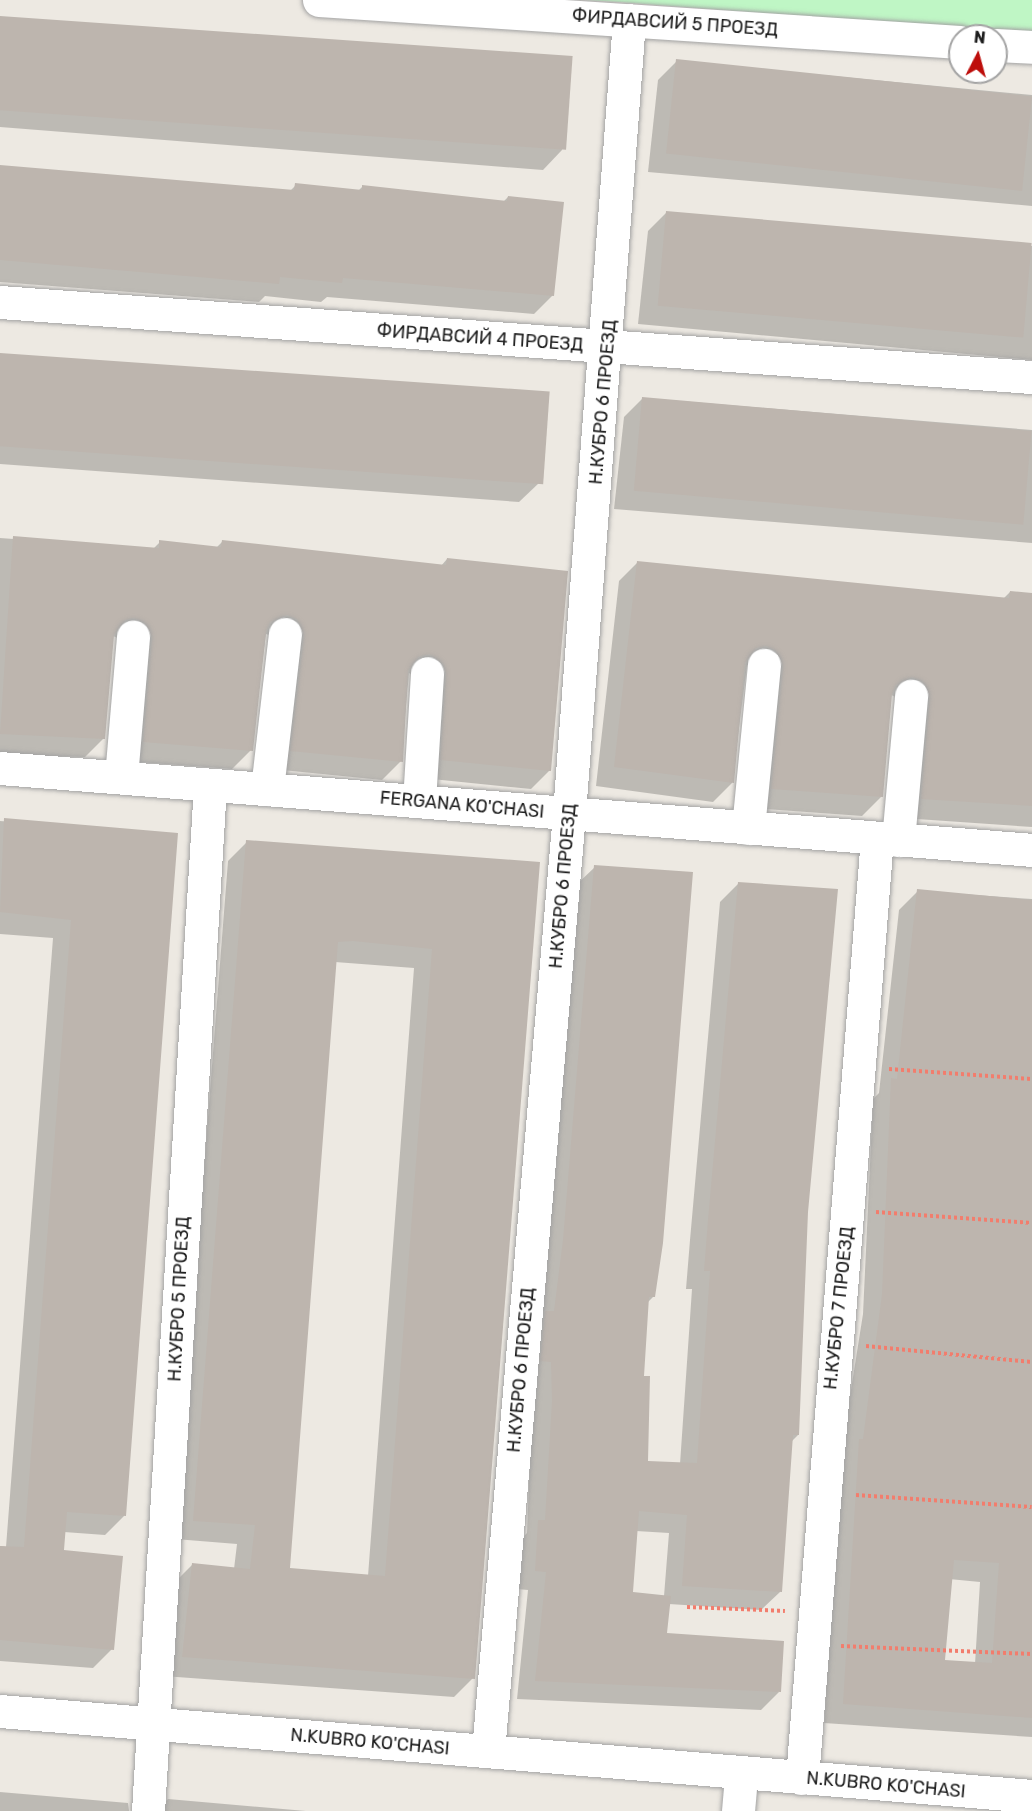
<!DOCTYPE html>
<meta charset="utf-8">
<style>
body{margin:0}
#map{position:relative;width:1032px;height:1811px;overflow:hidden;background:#ede9e2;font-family:Rubik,sans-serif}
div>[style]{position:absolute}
.park>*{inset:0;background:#bff6c5}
.shadow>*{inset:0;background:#0003}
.building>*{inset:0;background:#bdb5ae;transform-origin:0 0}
.path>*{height:4px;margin-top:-2px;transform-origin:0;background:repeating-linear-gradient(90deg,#f27d6d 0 3px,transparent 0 6px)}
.roads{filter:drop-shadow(0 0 2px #a3a3a3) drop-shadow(0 0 2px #a3a3a3)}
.minor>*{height:33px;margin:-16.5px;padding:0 16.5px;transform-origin:16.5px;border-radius:16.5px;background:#fff}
span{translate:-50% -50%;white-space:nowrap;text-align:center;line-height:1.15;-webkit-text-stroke:5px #fff;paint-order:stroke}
.street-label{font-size:18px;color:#1c1c1c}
.north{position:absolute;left:948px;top:24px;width:60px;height:60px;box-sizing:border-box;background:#fff;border:2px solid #a4a4a4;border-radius:50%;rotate:6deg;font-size:16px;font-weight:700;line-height:24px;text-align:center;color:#1c1c1c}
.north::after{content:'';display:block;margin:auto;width:21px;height:27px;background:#bd0d0a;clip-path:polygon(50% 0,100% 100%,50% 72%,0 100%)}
</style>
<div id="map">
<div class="park">
<div style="clip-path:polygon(585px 0,1032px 0,1032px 34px,619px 2px)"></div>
</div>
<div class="shadow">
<div style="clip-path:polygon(0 17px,572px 58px,562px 150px,543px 170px,0 127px)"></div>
<div style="clip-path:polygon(677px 61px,1032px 95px,1032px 206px,648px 172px,658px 80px)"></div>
<div style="clip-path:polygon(0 168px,289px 192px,296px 185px,358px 191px,363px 186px,503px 202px,508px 197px,553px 295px,534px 314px,327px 297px,321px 302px,265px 296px,259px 302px,0 282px)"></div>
<div style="clip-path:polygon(667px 212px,1032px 246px,1032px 360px,638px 324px,648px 231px)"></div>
<div style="clip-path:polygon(0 356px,539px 483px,519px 502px,0 464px)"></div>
<div style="clip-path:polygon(643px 398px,1032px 430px,1032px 543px,614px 509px,624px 417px)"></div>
<div style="clip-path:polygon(0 538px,153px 549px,160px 542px,216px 548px,222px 542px,441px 566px,447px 559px,550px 770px,531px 789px,422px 778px,425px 683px,409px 673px,401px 761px,382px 780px,272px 769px,278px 638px,266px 634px,251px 750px,232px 769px,124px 761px,125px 641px,113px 636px,104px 738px,85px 757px,0 755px)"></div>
<div style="clip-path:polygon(638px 562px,1003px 599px,1010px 592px,1032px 594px,1032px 827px,902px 818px,903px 700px,891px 695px,882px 796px,862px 816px,752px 808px,756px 669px,747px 665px,732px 783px,713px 802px,596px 786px,619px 581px)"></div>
<div style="clip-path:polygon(0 821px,177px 834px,124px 1516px,105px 1535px,64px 1532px,63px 1551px,112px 1649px,93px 1668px,0 1661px,0 1546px,6px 1547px,53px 938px,0 934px)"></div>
<div style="clip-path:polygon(evenodd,247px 842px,538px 863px,473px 1678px,454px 1697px,163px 1676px,173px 1584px,192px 1565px,234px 1569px,237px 1544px,175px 1539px,228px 861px,247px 842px,335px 962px,414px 968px,368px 1576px,289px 1570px,335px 962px)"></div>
<div style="clip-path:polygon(evenodd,595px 867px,653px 1297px,647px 1303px,642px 1377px,646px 1462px,680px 1464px,692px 1289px,686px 1289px,690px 1240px,720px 902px,739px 883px,807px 1212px,798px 1435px,791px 1442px,780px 1592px,761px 1610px,669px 1604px,666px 1635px,779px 1692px,761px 1710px,517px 1699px,528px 1590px,517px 1589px,520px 1540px,527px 1533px,533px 1380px,576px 885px,595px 867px,636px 1531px,669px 1533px,664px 1596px,632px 1593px,636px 1531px)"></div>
<div style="clip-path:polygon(evenodd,918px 891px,1032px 899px,1032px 1737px,824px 1723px,840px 1459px,863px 1314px,873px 1099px,879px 1093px,899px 910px,918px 891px,949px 1579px,980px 1582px,975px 1664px,944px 1662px,949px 1579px)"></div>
<div style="clip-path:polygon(0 1792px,128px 1803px,129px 1811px,0 1811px)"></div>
<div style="clip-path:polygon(168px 1799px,306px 1811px,156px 1811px)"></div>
</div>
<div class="building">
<div style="left:0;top:16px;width:574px;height:94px;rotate:4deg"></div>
<div style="left:676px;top:59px;width:358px;height:95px;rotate:6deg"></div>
<div style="clip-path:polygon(0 165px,294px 190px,295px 183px,362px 190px,362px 185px,507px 201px,508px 196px,564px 202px,554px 296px,343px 278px,342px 283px,280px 277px,279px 284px,0 260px)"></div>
<div style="left:666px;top:211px;width:367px;height:95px;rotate:5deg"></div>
<div style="left:0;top:353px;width:551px;height:93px;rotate:4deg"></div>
<div style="left:642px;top:397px;width:391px;height:94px;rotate:5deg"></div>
<div style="clip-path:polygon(13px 536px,159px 548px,159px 540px,221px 547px,222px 540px,446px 565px,447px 558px,568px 571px,551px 771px,440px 760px,446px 674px,443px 664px,429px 654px,418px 657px,408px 671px,403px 762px,290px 751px,304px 636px,297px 619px,287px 615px,270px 622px,266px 632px,253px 751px,143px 742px,152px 638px,144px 622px,134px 618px,125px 620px,114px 635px,105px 739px,0 734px)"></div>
<div style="clip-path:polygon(637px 561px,1009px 598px,1010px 591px,1032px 593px,1032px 806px,921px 799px,930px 697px,922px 681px,912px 677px,896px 685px,892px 694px,883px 797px,771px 789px,783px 666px,775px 650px,766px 646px,756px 648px,745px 663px,734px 783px,614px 767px)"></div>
<div style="clip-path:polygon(4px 818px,178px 833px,126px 1516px,67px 1512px,64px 1550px,123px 1556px,114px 1650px,0 1640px,0 1546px,24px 1547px,71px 920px,0 912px)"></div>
<div style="clip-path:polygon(evenodd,246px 840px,540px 862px,475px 1679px,182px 1657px,192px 1563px,250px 1569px,255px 1525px,193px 1521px,246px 840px,353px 941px,432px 949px,385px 1576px,290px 1568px,338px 942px,353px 941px)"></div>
<div style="clip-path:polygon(594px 865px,693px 872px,663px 1243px,655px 1297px,649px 1297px,644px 1376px,650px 1376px,648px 1461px,697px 1463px,710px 1271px,704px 1271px,708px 1220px,738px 882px,838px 889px,808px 1212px,799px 1435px,793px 1435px,782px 1592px,682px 1586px,687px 1515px,639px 1511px,633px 1592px,671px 1596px,667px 1633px,784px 1641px,781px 1692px,535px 1681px,546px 1572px,535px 1571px,538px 1520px,545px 1520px,552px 1401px,551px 1362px,540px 1361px,545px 1311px,554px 1311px,563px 1240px)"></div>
<div style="clip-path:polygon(evenodd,917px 889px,1032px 900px,1032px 1718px,843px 1704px,859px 1439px,863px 1439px,882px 1294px,891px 1078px,897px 1079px,917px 889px,954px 1560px,999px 1563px,992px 1663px,945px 1660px,954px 1560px)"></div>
</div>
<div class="path">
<div style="left:889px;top:1069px;width:143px;rotate:4deg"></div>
<div style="left:876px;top:1212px;width:156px;rotate:4deg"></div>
<div style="left:866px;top:1346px;width:167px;rotate:5.5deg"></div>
<div style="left:856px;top:1495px;width:176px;rotate:3.9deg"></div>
<div style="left:687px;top:1607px;width:98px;rotate:2.3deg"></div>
<div style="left:841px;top:1646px;width:191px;rotate:2.4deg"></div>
</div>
<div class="roads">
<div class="minor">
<div style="left:319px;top:0;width:642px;rotate:3.75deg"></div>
<div style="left:996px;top:45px;width:36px;rotate:3deg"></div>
<div style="left:0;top:302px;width:1035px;rotate:4.16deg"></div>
<div style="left:0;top:768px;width:1035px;rotate:4.54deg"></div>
<div style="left:121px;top:777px;width:141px;rotate:-85.1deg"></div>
<div style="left:267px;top:789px;width:156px;rotate:-83.4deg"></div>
<div style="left:419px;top:801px;width:128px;rotate:-86.4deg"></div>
<div style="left:748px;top:828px;width:164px;rotate:-84.4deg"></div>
<div style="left:898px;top:840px;width:145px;rotate:-84.8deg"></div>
<div style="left:0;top:1711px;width:1035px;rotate:4.71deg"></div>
<div style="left:488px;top:1751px;width:941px;rotate:-85.06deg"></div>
<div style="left:569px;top:813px;width:795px;rotate:-85.67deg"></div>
<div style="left:802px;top:1778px;width:943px;rotate:-85.44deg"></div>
<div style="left:148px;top:1811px;width:1026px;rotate:-86.54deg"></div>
<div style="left:738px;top:1811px;width:38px;rotate:-85deg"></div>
</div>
</div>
<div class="street-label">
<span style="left:675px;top:23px;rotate:4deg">ФИРДАВСИЙ 5 ПРОЕЗД</span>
<span style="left:480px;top:338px;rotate:4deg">ФИРДАВСИЙ 4 ПРОЕЗД</span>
<span style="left:603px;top:402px;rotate:-85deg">Н.КУБРО 6 ПРОЕЗД</span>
<span style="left:462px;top:805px;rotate:5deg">FERGANA KO'CHASI</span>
<span style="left:563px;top:886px;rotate:-85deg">Н.КУБРО 6 ПРОЕЗД</span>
<span style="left:179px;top:1299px;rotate:-87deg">Н.КУБРО 5 ПРОЕЗД</span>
<span style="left:839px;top:1308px;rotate:-84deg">Н.КУБРО 7 ПРОЕЗД</span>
<span style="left:521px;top:1370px;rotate:-85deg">Н.КУБРО 6 ПРОЕЗД</span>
<span style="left:370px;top:1742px;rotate:5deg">N.KUBRO KO'CHASI</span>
<span style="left:886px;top:1785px;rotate:5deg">N.KUBRO KO'CHASI</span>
</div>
<div class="north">N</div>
</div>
